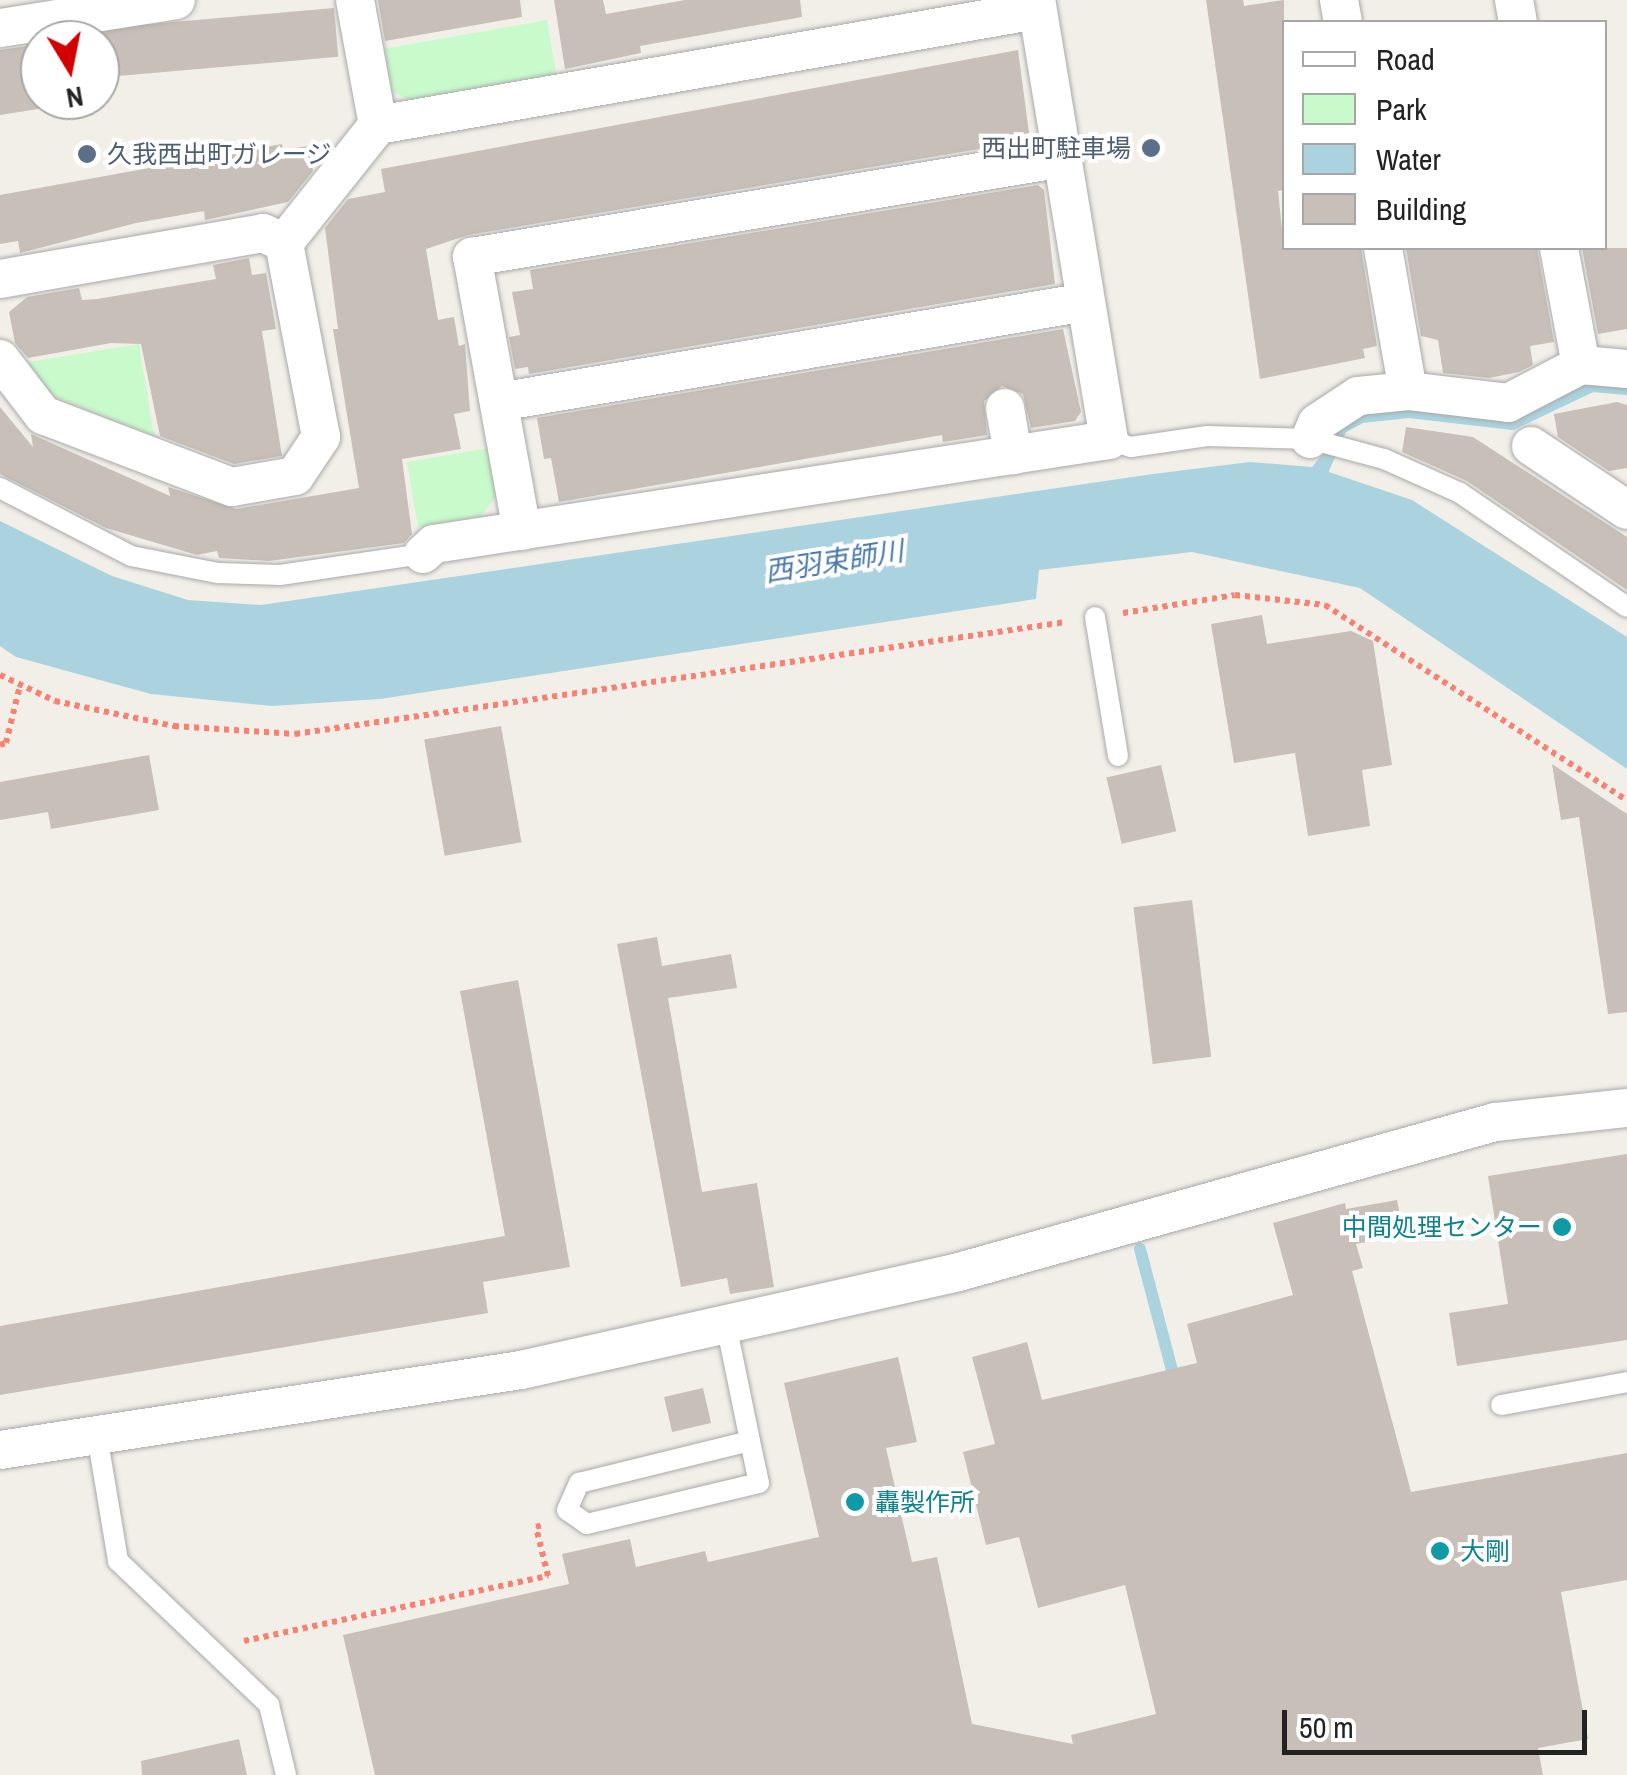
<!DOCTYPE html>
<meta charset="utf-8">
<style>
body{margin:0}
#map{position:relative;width:1627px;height:1775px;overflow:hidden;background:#f2efe9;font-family:"Archivo Narrow","Noto Sans JP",sans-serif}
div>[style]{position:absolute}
.park>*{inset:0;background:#c8facc}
.water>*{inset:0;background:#aad3df}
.stream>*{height:12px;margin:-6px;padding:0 6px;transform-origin:6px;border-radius:6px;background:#aad3df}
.building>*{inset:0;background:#c7bfb8;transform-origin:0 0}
.path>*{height:6px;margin-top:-3px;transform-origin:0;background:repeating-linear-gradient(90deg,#fa8072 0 5px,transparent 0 10px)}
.roads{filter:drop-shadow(0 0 2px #a9a9a9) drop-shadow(0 0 2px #a9a9a9)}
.lane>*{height:20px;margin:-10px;padding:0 10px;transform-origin:10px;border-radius:10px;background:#fff}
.street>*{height:38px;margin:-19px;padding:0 19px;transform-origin:19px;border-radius:19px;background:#fff}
.dots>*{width:28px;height:28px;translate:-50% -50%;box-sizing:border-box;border:5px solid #fff;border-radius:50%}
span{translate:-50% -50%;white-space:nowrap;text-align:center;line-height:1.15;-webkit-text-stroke:8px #fff;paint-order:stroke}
.service-label{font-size:25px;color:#4e5e75}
.right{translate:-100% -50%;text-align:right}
.left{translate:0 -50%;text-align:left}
.culture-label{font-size:25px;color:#0d838f}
.water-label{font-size:28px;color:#4a7aab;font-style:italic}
.legend{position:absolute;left:1282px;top:20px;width:325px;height:230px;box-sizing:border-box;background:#fff;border:2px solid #a7a7a7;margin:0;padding:12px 18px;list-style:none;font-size:30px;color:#222}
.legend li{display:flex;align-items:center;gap:20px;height:50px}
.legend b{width:50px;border:2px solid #a7a7a7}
.north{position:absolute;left:20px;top:20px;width:100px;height:100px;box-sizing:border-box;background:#fff;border:2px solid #a7a7a7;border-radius:50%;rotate:170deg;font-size:28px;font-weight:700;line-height:40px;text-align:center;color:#222}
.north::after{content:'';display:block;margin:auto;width:35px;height:45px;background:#d40000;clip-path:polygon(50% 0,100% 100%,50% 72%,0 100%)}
.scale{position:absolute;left:1282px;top:1710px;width:305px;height:45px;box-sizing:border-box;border:5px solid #222;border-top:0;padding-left:12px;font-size:30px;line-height:35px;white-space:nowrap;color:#222;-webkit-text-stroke:8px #fff;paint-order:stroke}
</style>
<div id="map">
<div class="park">
<div style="clip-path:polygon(547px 20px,557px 79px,413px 103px,389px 89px,383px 49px)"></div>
<div style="clip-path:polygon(139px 344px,154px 436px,50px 395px,31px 370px,29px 362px)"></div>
<div style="clip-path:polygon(489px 448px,497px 495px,481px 516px,418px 527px,407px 462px)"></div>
</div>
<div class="water">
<div style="clip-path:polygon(1322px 455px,1331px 458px,1326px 471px,1412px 500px,1627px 637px,1627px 769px,1360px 588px,1192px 552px,1039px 570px,1036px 599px,380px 699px,272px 706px,151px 694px,16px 657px,0 646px,0 521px,112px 576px,188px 600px,261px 605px,1153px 474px,1250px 462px,1312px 467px)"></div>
</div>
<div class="stream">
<div style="left:1322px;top:472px;width:48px;rotate:-66.6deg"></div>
<div style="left:1341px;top:428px;width:24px;rotate:-28deg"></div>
<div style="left:1362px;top:417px;width:47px;rotate:-6.1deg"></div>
<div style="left:1409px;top:412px;width:104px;rotate:6.6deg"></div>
<div style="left:1512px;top:424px;width:89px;rotate:-25.4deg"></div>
<div style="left:1592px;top:386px;width:35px;rotate:5deg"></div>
<div style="left:1140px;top:1249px;width:141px;rotate:75.2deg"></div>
</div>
<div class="building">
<div style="clip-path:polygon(378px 0,520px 0,522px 17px,385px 41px)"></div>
<div style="clip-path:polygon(554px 0,603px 0,606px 14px,685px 0,800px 0,802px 17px,640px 46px,641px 53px,565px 69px)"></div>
<div style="clip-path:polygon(1206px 0,1243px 0,1244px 6px,1284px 0,1284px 190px,1278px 191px,1284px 248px,1361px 248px,1377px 346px,1363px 349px,1365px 358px,1260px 379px)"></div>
<div style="left:334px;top:8px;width:49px;height:238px;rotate:85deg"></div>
<div style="clip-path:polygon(40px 44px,40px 100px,95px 100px,0 115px,0 50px)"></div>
<div style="clip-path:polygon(1018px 50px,1029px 133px,983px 141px,991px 147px,468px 235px,426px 249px,438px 320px,454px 317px,459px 346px,465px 344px,470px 411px,454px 414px,461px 449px,402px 459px,412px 534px,404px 543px,269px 561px,219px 558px,217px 551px,197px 555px,106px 528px,0 474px,0 407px,33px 447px,31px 434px,170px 496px,168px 487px,236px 509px,359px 488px,333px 329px,338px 329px,325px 228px,348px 199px,385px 192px,381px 169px)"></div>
<div style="clip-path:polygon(282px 144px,283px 150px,308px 146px,313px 171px,288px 202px,205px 220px,204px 211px,136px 223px,20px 253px,18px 241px,0 244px,0 195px)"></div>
<div style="clip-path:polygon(1038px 185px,1044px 190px,1055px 284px,529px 374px,528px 367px,515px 369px,509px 337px,520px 335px,512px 292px,533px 289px,530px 270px)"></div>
<div style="clip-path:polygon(1406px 248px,1537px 248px,1554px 342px,1530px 346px,1533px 365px,1519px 372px,1489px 378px,1443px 373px,1438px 340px,1421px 336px)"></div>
<div style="clip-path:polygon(1582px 248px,1627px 248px,1627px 329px,1598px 334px)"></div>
<div style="clip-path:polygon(249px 258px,252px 275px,266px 273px,276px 329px,262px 331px,282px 456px,234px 464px,160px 436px,141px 344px,111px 343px,28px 358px,15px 343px,9px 312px,27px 297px,79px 288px,82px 300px,97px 299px,216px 279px,213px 265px)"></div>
<div style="clip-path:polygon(1063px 329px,1081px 412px,1075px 421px,1031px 428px,1023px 394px,1002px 386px,984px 401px,987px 435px,943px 442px,942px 435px,559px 502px,551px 458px,544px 459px,537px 418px)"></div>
<div style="clip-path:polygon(1617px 402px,1627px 405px,1627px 468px,1609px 471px,1558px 437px,1554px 414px)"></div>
<div style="clip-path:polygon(1406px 427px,1473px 437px,1627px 537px,1627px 590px,1467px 481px,1402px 452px)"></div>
<div style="clip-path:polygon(1262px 615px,1267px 644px,1351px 631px,1373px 641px,1392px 765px,1362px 770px,1370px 826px,1308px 836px,1295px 753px,1234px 763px,1211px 624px)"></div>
<div style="left:501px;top:726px;width:118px;height:78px;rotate:80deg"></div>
<div style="clip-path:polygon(149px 755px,159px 810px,51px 829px,48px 812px,0 820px,0 782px)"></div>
<div style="clip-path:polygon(1552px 764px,1627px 814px,1627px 1012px,1608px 1014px,1579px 817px,1561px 820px)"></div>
<div style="left:1161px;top:765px;width:68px;height:56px;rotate:77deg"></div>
<div style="left:1192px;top:900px;width:158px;height:59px;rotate:83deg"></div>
<div style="clip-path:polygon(657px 937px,662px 966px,731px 954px,737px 988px,668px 998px,702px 1192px,757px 1183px,774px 1287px,730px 1294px,727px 1278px,681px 1287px,617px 944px)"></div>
<div style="clip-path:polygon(518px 980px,570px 1267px,483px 1282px,488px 1313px,0 1395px,0 1326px,505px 1236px,460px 991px)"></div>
<div style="clip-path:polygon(1627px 1154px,1627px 1340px,1457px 1366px,1449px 1313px,1508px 1304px,1488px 1176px)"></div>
<div style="clip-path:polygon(1397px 1200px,1404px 1235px,1356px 1244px,1363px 1268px,1352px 1271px,1411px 1492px,1627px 1453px,1627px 1580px,1561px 1592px,1588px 1739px,1538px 1748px,1543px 1775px,375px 1775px,343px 1635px,569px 1584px,562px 1554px,630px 1539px,636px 1567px,705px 1551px,708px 1562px,819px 1537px,784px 1383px,898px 1357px,917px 1442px,886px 1448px,912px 1562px,937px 1557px,972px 1724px,1073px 1744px,1071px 1735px,1156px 1714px,1125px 1585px,1038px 1608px,1019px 1537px,986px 1545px,963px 1452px,995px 1444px,972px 1357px,1027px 1342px,1042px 1400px,1197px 1363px,1187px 1324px,1293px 1295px,1273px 1223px,1345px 1203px,1346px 1209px)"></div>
<div style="left:703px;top:1388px;width:36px;height:40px;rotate:77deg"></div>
<div style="clip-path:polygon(239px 1739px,247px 1775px,142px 1775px,141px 1761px)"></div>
</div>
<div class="path">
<div style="left:1123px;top:613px;width:113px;rotate:-9.1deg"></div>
<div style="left:1235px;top:595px;width:91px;rotate:6.3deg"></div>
<div style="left:1325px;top:605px;width:359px;rotate:32.9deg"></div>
<div style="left:0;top:675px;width:61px;rotate:25.3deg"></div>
<div style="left:55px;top:701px;width:122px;rotate:11.9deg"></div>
<div style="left:174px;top:726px;width:121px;rotate:3.8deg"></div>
<div style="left:295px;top:734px;width:779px;rotate:-8.27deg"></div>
<div style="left:0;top:745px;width:6px;rotate:-18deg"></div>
<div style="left:6px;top:743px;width:60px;rotate:-76.4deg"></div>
<div style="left:244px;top:1641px;width:311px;rotate:-12.1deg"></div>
<div style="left:548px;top:1576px;width:50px;rotate:-103.8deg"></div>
<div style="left:536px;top:1527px;width:6px;rotate:-18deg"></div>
</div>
<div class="roads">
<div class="lane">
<div style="left:1109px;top:440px;width:23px;rotate:18deg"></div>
<div style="left:1131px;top:447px;width:77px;rotate:-8.2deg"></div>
<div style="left:1207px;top:436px;width:103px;rotate:1.7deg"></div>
<div style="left:1310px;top:439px;width:77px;rotate:15.1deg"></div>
<div style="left:1384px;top:459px;width:83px;rotate:24.1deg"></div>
<div style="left:1460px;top:493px;width:202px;rotate:34.3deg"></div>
<div style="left:0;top:488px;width:148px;rotate:27.4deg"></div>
<div style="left:131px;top:556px;width:89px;rotate:11.1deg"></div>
<div style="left:218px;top:573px;width:62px;rotate:1.8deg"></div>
<div style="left:280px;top:575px;width:145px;rotate:-8.4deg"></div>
<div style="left:1095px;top:617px;width:141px;rotate:80.6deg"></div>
<div style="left:726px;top:1324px;width:119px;rotate:78.4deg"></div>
<div style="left:750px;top:1441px;width:43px;rotate:77.9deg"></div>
<div style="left:759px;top:1483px;width:177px;rotate:166.6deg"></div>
<div style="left:587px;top:1524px;width:24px;rotate:-145deg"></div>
<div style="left:567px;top:1510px;width:30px;rotate:-66deg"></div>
<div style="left:579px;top:1483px;width:176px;rotate:-13.8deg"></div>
<div style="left:1501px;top:1405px;width:128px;rotate:-10.3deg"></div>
<div style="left:97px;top:1435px;width:128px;rotate:80.5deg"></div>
<div style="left:118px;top:1561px;width:209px;rotate:43.6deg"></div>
<div style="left:269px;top:1705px;width:72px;rotate:76.3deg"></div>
</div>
<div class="street">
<div style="left:355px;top:0;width:127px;rotate:79.6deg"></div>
<div style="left:1339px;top:0;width:22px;rotate:80deg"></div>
<div style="left:1514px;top:0;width:22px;rotate:80deg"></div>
<div style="left:0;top:28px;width:178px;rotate:-9deg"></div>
<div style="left:1383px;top:248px;width:145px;rotate:80.1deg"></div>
<div style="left:1559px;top:248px;width:119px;rotate:79.4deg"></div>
<div style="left:0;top:279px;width:267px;rotate:-9.9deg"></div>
<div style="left:263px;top:233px;width:23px;rotate:25deg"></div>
<div style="left:0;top:359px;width:71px;rotate:52.5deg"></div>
<div style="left:43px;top:415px;width:202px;rotate:20.9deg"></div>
<div style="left:232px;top:487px;width:64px;rotate:-9.9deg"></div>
<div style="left:295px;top:476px;width:47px;rotate:-56.3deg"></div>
<div style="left:321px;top:437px;width:197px;rotate:-100.8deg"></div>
<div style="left:284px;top:243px;width:151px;rotate:-51.5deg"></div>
<div style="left:378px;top:125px;width:669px;rotate:-9.9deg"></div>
<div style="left:499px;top:402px;width:595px;rotate:-9.67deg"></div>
<div style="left:1005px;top:408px;width:48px;rotate:80.3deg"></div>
<div style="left:1310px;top:439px;width:17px;rotate:-66deg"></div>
<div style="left:1317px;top:423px;width:49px;rotate:-33.4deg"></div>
<div style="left:1358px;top:396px;width:50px;rotate:-5.7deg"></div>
<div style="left:1408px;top:391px;width:101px;rotate:6.8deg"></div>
<div style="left:1508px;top:403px;width:82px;rotate:-27.5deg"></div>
<div style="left:1581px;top:365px;width:46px;rotate:5deg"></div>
<div style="left:1531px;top:446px;width:115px;rotate:33.7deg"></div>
<div style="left:522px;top:531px;width:279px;rotate:-100.3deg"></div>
<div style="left:472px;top:257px;width:599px;rotate:-9.51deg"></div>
<div style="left:423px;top:554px;width:15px;rotate:-42deg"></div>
<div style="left:434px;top:544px;width:683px;rotate:-8.76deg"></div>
<div style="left:1109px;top:440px;width:446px;rotate:-99.4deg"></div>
<div style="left:0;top:1450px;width:527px;rotate:-8.73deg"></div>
<div style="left:521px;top:1370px;width:445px;rotate:-12.6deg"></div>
<div style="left:955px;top:1273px;width:561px;rotate:-15.62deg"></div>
<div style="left:1495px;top:1122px;width:133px;rotate:-6.1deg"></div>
</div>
</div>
<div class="dots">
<div style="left:1151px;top:148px;background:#5c6f8a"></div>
<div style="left:87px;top:154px;background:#5c6f8a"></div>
<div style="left:1562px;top:1227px;background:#0f9aa8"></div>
<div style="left:855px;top:1502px;background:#0f9aa8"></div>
<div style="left:1440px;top:1551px;background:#0f9aa8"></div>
</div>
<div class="service-label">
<span class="right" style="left:1131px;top:148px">西出町駐車場</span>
<span class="left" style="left:107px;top:154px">久我西出町ガレージ</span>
</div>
<div class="culture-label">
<span class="right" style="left:1542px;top:1227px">中間処理センター</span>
<span class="left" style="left:875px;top:1502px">轟製作所</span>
<span class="left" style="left:1460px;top:1551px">大剛</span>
</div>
<div class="water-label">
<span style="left:834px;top:561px;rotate:-9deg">西羽束師川</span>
</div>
<ul class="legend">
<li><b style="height:12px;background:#fff"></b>Road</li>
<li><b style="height:28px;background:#c8facc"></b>Park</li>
<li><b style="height:28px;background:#aad3df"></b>Water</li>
<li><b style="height:28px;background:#c7bfb8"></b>Building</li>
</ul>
<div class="north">N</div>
<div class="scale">50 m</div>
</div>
